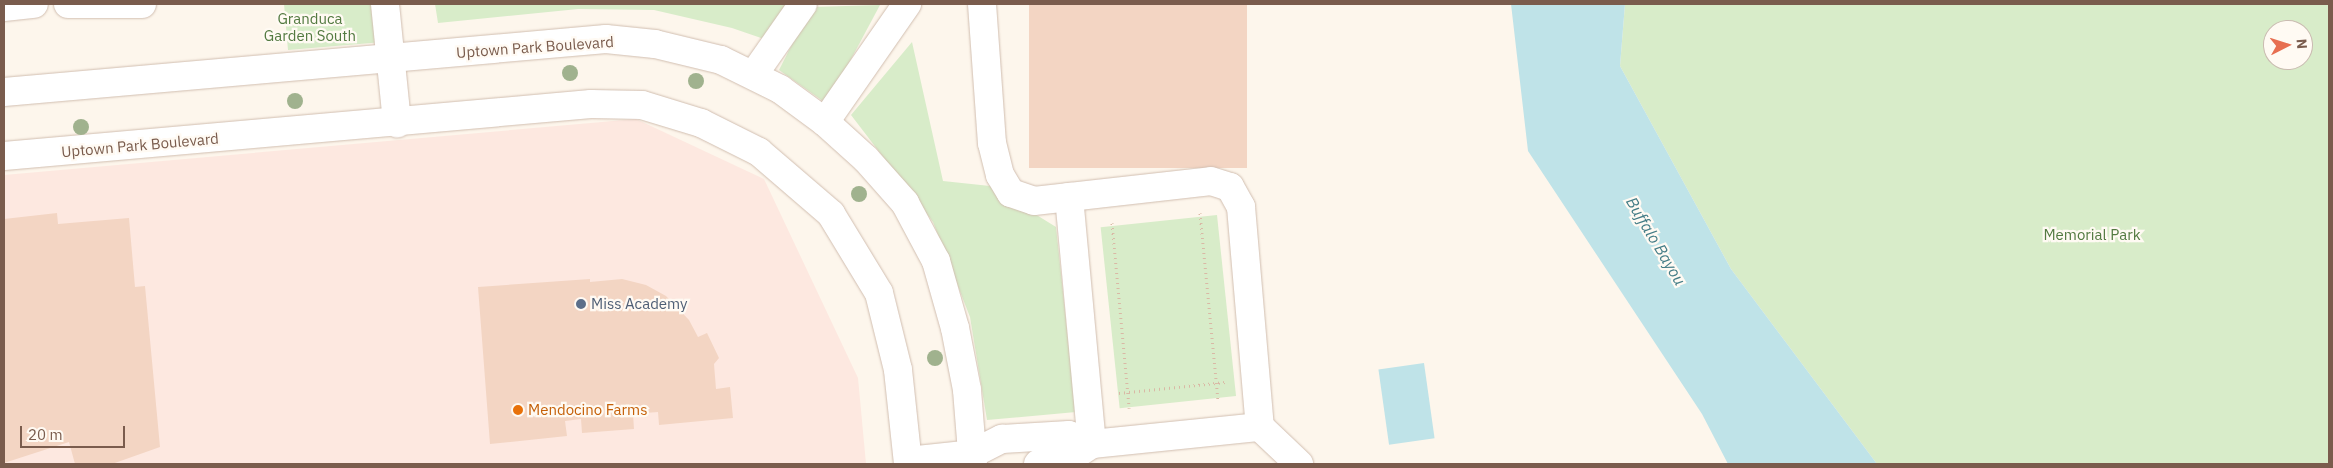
<!DOCTYPE html>
<style>
body{margin:0}
#map{position:relative;width:2333px;height:468px;overflow:hidden;background:#fdf6ec;font-family:"IBM Plex Sans",sans-serif}
div>[style]{position:absolute}
.commercial>*{inset:0;background:#fde8e0}
.green>*{inset:0;background:#d8ecc9;transform-origin:0 0}
.water>*{inset:0;background:#bfe3e8;transform-origin:0 0}
.building>*{inset:0;background:#f3d5c3;transform-origin:0 0}
.path>*{height:3px;margin-top:-1.5px;transform-origin:0;background:repeating-linear-gradient(90deg,#d9b8a5 0 1px,transparent 0 5px)}
.roads{filter:drop-shadow(0 0 1px #d1beb0) drop-shadow(0 0 1px #d1beb0)}
.minor>*{height:28px;margin:-14px;padding:0 14px;transform-origin:14px;border-radius:14px;background:#fff}
.trees>*{width:16px;height:16px;margin:-8px;border-radius:50%;background:#a0b28e}
.dots>*{width:14px;height:14px;translate:-50% -50%;box-sizing:border-box;border:2px solid #fffaf3;border-radius:50%}
span{translate:-50% -50%;white-space:nowrap;text-align:center;line-height:1.15;-webkit-text-stroke:4.5px #fffaf3;paint-order:stroke}
.park-label{font-size:15px;color:#537a41}
.street-label{font-size:15px;color:#7a5c4d}
.service-label{font-size:15px;color:#4e5e75}
.left{translate:0 -50%;text-align:left}
.food-label{font-size:15px;color:#c56008}
.water-label{font-size:16px;color:#437c86;font-style:italic}
.frame{position:absolute;inset:0;border:5px solid #7a5c4d;pointer-events:none}
.north{position:absolute;left:2263px;top:20px;width:50px;height:50px;box-sizing:border-box;background:#fffaf3;border:1px solid #cabbb1;border-radius:50%;rotate:85deg;font-size:14px;font-weight:700;line-height:20px;text-align:center;color:#7a5c4d}
.north::after{content:'';display:block;margin:auto;width:18px;height:22px;background:#e76f51;clip-path:polygon(50% 0,100% 100%,50% 72%,0 100%)}
.scale{position:absolute;left:20px;top:426px;width:105px;height:22px;box-sizing:border-box;border:2px solid #7a5c4d;border-top:0;padding-left:6px;font-size:15px;line-height:18px;white-space:nowrap;color:#7a5c4d;-webkit-text-stroke:4px #fffaf3;paint-order:stroke}
</style>
<div id="map">
<div class="commercial">
<div style="clip-path:polygon(636px 119px,764px 179px,858px 378px,866px 464px,4px 464px,4px 175px)"></div>
</div>
<div class="green">
<div style="clip-path:polygon(284px 4px,380px 4px,383px 42px,288px 50px)"></div>
<div style="clip-path:polygon(435px 4px,792px 4px,764px 39px,732px 28px,654px 10px,578px 9px,438px 23px)"></div>
<div style="clip-path:polygon(evenodd,1625px 4px,2329px 4px,2329px 464px,1877px 464px,1731px 269px,1620px 66px,1625px 4px,2273px 30px,2303px 30px,2303px 60px,2273px 60px,2273px 30px)"></div>
<div style="clip-path:polygon(880px 5px,827px 104px,779px 70px,811px 7px)"></div>
<div style="clip-path:polygon(912px 42px,943px 181px,990px 186px,1056px 227px,1076px 412px,987px 420px,970px 317px,933px 222px,851px 115px)"></div>
<div style="left:1217px;top:215px;width:182px;height:117px;rotate:84deg"></div>
</div>
<div class="water">
<div style="clip-path:polygon(1511px 4px,1625px 4px,1620px 66px,1731px 269px,1877px 464px,1728px 464px,1702px 414px,1528px 151px)"></div>
<div style="left:1424px;top:363px;width:76px;height:46px;rotate:82deg"></div>
</div>
<div class="building">
<div style="left:1029px;top:4px;width:218px;height:164px"></div>
<div style="clip-path:polygon(57px 213px,58px 224px,129px 218px,135px 287px,145px 286px,160px 447px,112px 464px,75px 464px,69px 442px,4px 463px,4px 219px)"></div>
<div style="clip-path:polygon(590px 279px,590px 282px,622px 279px,646px 285px,666px 296px,689px 320px,698px 337px,707px 333px,719px 358px,714px 364px,716px 389px,730px 387px,733px 418px,659px 425px,658px 412px,633px 414px,634px 429px,582px 433px,581px 419px,565px 421px,567px 436px,490px 444px,478px 287px)"></div>
</div>
<div class="path">
<div style="left:1200px;top:213px;width:187px;rotate:84.5deg"></div>
<div style="left:1112px;top:223px;width:186px;rotate:84.7deg"></div>
<div style="left:1119px;top:393px;width:107px;rotate:-5.9deg"></div>
</div>
<div class="roads">
<div class="minor">
<div style="left:68px;top:4px;width:74px"></div>
<div style="left:385px;top:4px;width:120px;rotate:84.2deg"></div>
<div style="left:982px;top:4px;width:139px;rotate:85.9deg"></div>
<div style="left:992px;top:143px;width:33px;rotate:76deg"></div>
<div style="left:1000px;top:175px;width:21px;rotate:59deg"></div>
<div style="left:1011px;top:193px;width:24px;rotate:19deg"></div>
<div style="left:1034px;top:201px;width:178px;rotate:-6.4deg"></div>
<div style="left:1211px;top:181px;width:20px;rotate:18deg"></div>
<div style="left:1230px;top:187px;width:23px;rotate:61deg"></div>
<div style="left:1241px;top:207px;width:221px;rotate:85.1deg"></div>
<div style="left:1260px;top:427px;width:54px;rotate:43.5deg"></div>
<div style="left:4px;top:7px;width:30px;rotate:-6deg"></div>
<div style="left:754px;top:74px;width:85px;rotate:-55deg"></div>
<div style="left:4px;top:92px;width:604px;rotate:-5.03deg"></div>
<div style="left:606px;top:39px;width:49px;rotate:5.8deg"></div>
<div style="left:655px;top:44px;width:68px;rotate:13.6deg"></div>
<div style="left:721px;top:60px;width:66px;rotate:26.2deg"></div>
<div style="left:780px;top:89px;width:56px;rotate:36.3deg"></div>
<div style="left:825px;top:122px;width:55px;rotate:42.1deg"></div>
<div style="left:866px;top:159px;width:59px;rotate:48.4deg"></div>
<div style="left:905px;top:203px;width:66px;rotate:61.9deg"></div>
<div style="left:936px;top:261px;width:70px;rotate:74.2deg"></div>
<div style="left:955px;top:328px;width:63px;rotate:79deg"></div>
<div style="left:967px;top:390px;width:74px;rotate:85.4deg"></div>
<div style="left:825px;top:122px;width:144px;rotate:-55.2deg"></div>
<div style="left:4px;top:156px;width:589px;rotate:-5.06deg"></div>
<div style="left:591px;top:104px;width:51px;rotate:1.1deg"></div>
<div style="left:642px;top:105px;width:62px;rotate:17deg"></div>
<div style="left:701px;top:123px;width:65px;rotate:26.6deg"></div>
<div style="left:759px;top:152px;width:95px;rotate:40.7deg"></div>
<div style="left:831px;top:214px;width:92px;rotate:58.7deg"></div>
<div style="left:879px;top:293px;width:79px;rotate:76.1deg"></div>
<div style="left:898px;top:370px;width:95px;rotate:83.9deg"></div>
<div style="left:1069px;top:197px;width:248px;rotate:84.7deg"></div>
<div style="left:908px;top:461px;width:64px;rotate:-6.2deg"></div>
<div style="left:972px;top:454px;width:34px;rotate:-27deg"></div>
<div style="left:1002px;top:439px;width:67px;rotate:-3.4deg"></div>
<div style="left:1069px;top:435px;width:25px;rotate:21deg"></div>
<div style="left:1092px;top:444px;width:169px;rotate:-5.8deg"></div>
<div style="left:1038px;top:464px;width:28px;rotate:-6deg"></div>
<div style="left:1066px;top:461px;width:31px;rotate:-33deg"></div>
</div>
</div>
<div class="trees">
<div style="left:570px;top:73px"></div>
<div style="left:696px;top:81px"></div>
<div style="left:295px;top:101px"></div>
<div style="left:81px;top:127px"></div>
<div style="left:859px;top:194px"></div>
<div style="left:935px;top:358px"></div>
</div>
<div class="dots">
<div style="left:581px;top:304px;background:#5c6f8a"></div>
<div style="left:518px;top:410px;background:#e8710a"></div>
</div>
<div class="park-label">
<span style="left:310px;top:27px">Granduca<br>Garden South</span>
<span style="left:2092px;top:235px">Memorial Park</span>
</div>
<div class="street-label">
<span style="left:535px;top:47px;rotate:-4deg">Uptown Park Boulevard</span>
<span style="left:140px;top:145px;rotate:-5deg">Uptown Park Boulevard</span>
</div>
<div class="service-label">
<span class="left" style="left:591px;top:304px">Miss Academy</span>
</div>
<div class="food-label">
<span class="left" style="left:528px;top:410px">Mendocino Farms</span>
</div>
<div class="water-label">
<span style="left:1656px;top:241px;rotate:59deg">Buffalo Bayou</span>
</div>
<div class="frame"></div>
<div class="north">N</div>
<div class="scale">20 m</div>
</div>
